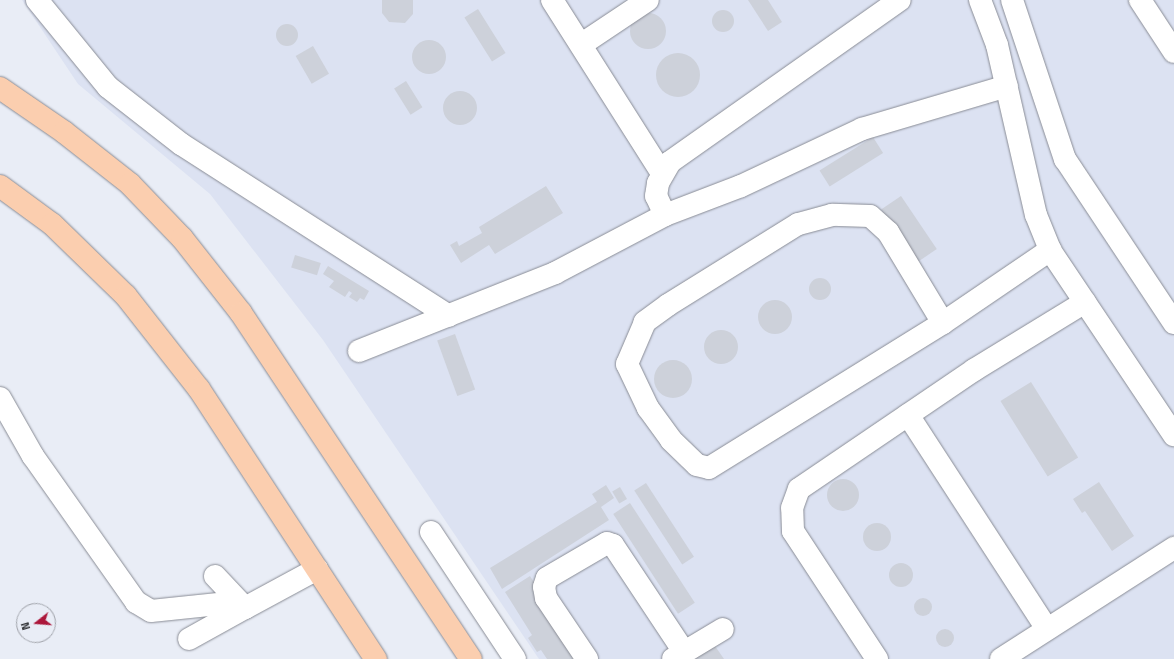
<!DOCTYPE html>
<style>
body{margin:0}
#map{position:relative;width:1174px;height:659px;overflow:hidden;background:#e9edf6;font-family:"Titillium Web",sans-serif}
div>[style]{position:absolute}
.built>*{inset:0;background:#dce2f2}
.building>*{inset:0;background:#cdd1da;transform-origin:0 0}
.round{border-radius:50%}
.roads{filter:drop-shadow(0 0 1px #898c95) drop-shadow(0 0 1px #898c95)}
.minor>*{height:22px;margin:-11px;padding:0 11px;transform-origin:11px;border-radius:11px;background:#fff}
.major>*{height:22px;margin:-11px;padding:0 11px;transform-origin:11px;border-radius:11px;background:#fbceaf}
span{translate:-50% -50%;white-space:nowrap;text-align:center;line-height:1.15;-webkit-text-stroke:4px #e9edf6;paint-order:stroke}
.north{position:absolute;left:16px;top:603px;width:40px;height:40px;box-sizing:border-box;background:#e9edf6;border:1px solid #a0a3aa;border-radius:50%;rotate:253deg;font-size:11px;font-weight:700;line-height:16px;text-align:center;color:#323437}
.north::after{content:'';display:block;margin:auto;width:14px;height:18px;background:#ac173b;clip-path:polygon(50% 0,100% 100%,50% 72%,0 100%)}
</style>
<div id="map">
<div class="built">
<div style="clip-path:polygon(22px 0,1174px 0,1174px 659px,539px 659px,323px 340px,210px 194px,78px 84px)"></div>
</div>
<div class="building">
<div style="clip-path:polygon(382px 0,413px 0,413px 14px,405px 23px,389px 22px,382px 13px)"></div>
<div style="clip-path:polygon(748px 0,768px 0,782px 22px,768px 31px)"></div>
<div style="left:478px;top:9px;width:52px;height:16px;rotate:58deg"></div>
<div class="round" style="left:712px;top:10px;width:22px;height:22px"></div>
<div class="round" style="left:630px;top:13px;width:36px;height:36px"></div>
<div class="round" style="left:276px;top:24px;width:22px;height:22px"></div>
<div class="round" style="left:412px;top:40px;width:34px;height:34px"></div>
<div style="left:313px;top:46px;width:32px;height:20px;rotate:60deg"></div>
<div class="round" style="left:656px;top:53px;width:44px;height:44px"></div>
<div style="left:406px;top:81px;width:31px;height:14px;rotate:58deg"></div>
<div class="round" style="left:443px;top:91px;width:34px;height:34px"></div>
<div style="left:873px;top:137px;width:19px;height:63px;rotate:58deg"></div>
<div style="clip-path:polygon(546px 186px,563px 213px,495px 254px,489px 245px,461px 263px,450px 245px,457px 241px,459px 246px,482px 233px,479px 227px)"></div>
<div style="left:901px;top:196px;width:64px;height:24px;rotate:56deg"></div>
<div style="left:295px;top:255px;width:27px;height:13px;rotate:17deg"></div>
<div style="clip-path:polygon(328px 266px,369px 291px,364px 300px,360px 298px,357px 302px,349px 297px,352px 293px,349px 291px,345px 297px,329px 287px,334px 281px,323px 274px)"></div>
<div class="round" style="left:809px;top:278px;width:22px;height:22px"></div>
<div class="round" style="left:758px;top:300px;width:34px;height:34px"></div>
<div class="round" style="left:704px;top:330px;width:34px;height:34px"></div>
<div style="left:455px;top:334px;width:59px;height:19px;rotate:70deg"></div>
<div class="round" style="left:654px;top:360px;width:38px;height:38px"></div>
<div style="left:1031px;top:382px;width:89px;height:36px;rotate:58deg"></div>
<div class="round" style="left:827px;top:479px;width:32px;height:32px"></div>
<div style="clip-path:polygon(1099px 482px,1134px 536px,1112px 551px,1085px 511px,1082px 513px,1073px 499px)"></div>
<div style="left:646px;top:483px;width:88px;height:14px;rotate:57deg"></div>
<div style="clip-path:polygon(606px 485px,614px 498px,601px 507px,609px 520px,502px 589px,490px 568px,597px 502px,592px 494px)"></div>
<div style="left:620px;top:487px;width:14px;height:9px;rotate:60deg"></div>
<div style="left:630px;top:503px;width:119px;height:20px;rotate:57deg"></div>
<div class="round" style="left:863px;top:523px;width:28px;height:28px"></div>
<div class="round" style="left:889px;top:563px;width:24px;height:24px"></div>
<div style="clip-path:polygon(530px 576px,583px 659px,547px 659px,541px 650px,537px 652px,528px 638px,532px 635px,505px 592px)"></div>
<div class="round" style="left:914px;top:598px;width:18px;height:18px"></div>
<div class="round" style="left:936px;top:629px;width:18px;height:18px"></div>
<div style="clip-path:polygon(713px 643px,724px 659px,690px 659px)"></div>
</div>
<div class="roads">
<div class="minor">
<div style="left:37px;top:0;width:112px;rotate:50.8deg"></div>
<div style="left:108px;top:87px;width:93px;rotate:38deg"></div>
<div style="left:181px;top:144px;width:318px;rotate:32.7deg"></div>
<div style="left:552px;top:0;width:205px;rotate:57.6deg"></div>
<div style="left:980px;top:0;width:48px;rotate:69.3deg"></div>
<div style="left:997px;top:45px;width:174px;rotate:77.1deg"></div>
<div style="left:1036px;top:215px;width:38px;rotate:68deg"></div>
<div style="left:1050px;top:250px;width:223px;rotate:56.2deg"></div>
<div style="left:1012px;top:0;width:168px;rotate:71.6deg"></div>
<div style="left:1065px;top:159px;width:197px;rotate:56.4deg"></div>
<div style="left:1140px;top:0;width:62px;rotate:56.8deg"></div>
<div style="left:582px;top:44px;width:79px;rotate:-33.7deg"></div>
<div style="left:665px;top:215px;width:21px;rotate:-115deg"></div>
<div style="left:656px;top:196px;width:13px;rotate:-81deg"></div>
<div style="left:658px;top:183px;width:24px;rotate:-60deg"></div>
<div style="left:670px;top:162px;width:281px;rotate:-35.2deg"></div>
<div style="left:943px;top:323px;width:106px;rotate:-121.1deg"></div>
<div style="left:888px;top:232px;width:24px;rotate:-138deg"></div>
<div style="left:870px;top:216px;width:38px;rotate:-178deg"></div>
<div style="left:832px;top:215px;width:35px;rotate:165deg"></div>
<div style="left:798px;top:224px;width:153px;rotate:148.1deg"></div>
<div style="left:668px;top:305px;width:29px;rotate:144deg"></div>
<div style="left:645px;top:322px;width:46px;rotate:113.2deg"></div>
<div style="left:627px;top:364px;width:49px;rotate:64.5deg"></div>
<div style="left:648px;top:408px;width:39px;rotate:54deg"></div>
<div style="left:671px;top:440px;width:36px;rotate:44deg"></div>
<div style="left:697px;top:465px;width:12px;rotate:14deg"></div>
<div style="left:709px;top:468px;width:275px;rotate:-31.8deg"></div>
<div style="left:943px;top:323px;width:130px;rotate:-34.3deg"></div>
<div style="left:359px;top:351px;width:211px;rotate:-21.7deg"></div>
<div style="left:555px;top:273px;width:124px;rotate:-27.8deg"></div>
<div style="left:665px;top:215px;width:81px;rotate:-20.9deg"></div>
<div style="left:741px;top:186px;width:134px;rotate:-25.2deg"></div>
<div style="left:862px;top:129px;width:151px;rotate:-16.5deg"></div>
<div style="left:0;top:398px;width:67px;rotate:60.4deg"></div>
<div style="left:33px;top:456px;width:179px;rotate:54.8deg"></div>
<div style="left:136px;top:602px;width:17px;rotate:31deg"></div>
<div style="left:151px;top:611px;width:87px;rotate:-5.9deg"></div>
<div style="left:908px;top:415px;width:255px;rotate:57deg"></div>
<div style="left:431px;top:532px;width:152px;rotate:56.5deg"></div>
<div style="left:215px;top:576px;width:44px;rotate:46.8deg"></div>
<div style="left:245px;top:608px;width:82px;rotate:-28.4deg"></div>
<div style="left:189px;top:639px;width:64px;rotate:-29deg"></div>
<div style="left:587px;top:659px;width:73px;rotate:-123.9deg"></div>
<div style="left:546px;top:598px;width:11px;rotate:-100deg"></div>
<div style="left:544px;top:587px;width:9px;rotate:-72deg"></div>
<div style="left:547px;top:578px;width:69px;rotate:-30.3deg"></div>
<div style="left:607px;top:543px;width:6px;rotate:18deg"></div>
<div style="left:613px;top:545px;width:128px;rotate:56.4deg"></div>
<div style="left:673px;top:659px;width:58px;rotate:-31deg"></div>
<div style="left:877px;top:659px;width:153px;rotate:-123.3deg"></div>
<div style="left:793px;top:531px;width:23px;rotate:-92deg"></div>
<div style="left:792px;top:508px;width:20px;rotate:-70deg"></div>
<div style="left:799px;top:489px;width:212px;rotate:-34.2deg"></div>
<div style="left:974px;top:370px;width:130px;rotate:-31.5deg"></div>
<div style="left:1001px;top:659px;width:206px;rotate:-32.7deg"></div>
</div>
<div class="major">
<div style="left:0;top:88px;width:78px;rotate:34.5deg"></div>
<div style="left:64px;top:132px;width:84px;rotate:38.2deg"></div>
<div style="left:130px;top:184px;width:75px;rotate:46.1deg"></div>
<div style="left:182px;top:238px;width:95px;rotate:51.8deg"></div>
<div style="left:241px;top:313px;width:415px;rotate:56.4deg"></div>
<div style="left:0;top:186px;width:64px;rotate:36.2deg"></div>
<div style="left:52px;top:224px;width:103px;rotate:44.2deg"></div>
<div style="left:126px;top:296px;width:118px;rotate:51.9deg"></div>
<div style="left:199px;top:389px;width:323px;rotate:56.8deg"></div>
</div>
</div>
<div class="north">N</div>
</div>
